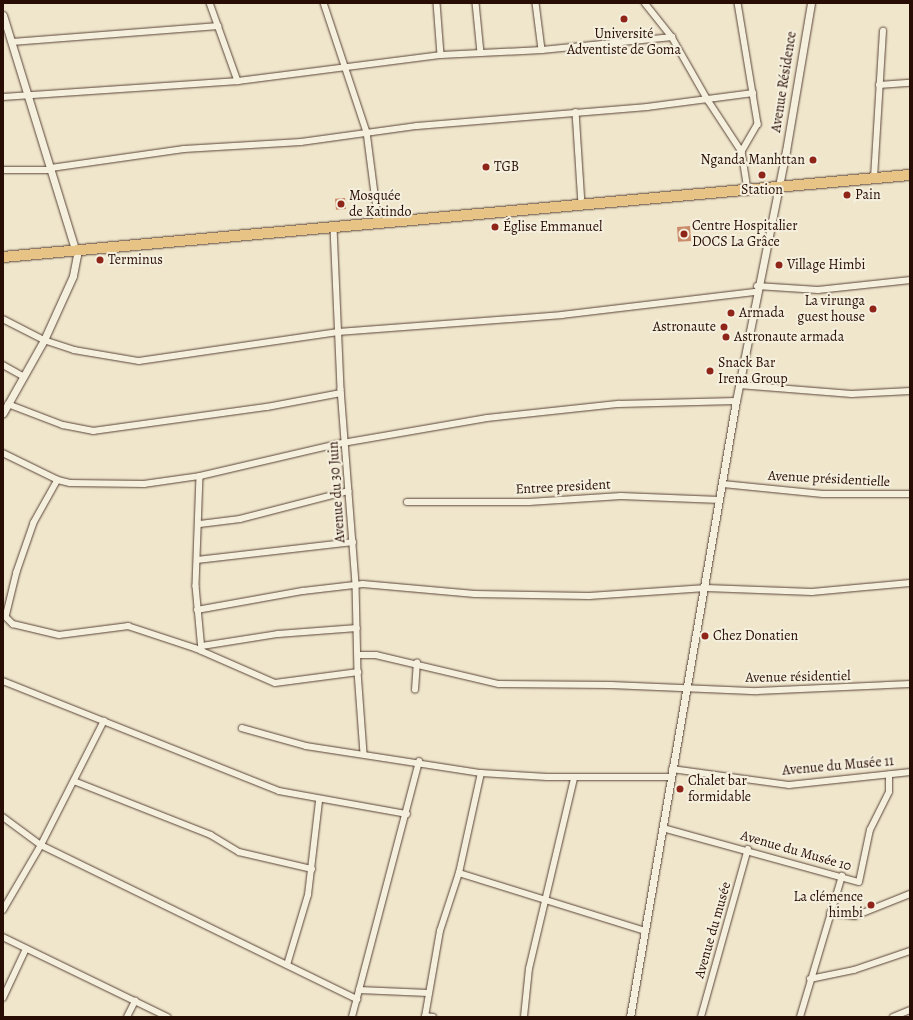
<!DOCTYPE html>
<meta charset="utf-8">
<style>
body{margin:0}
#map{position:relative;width:913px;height:1020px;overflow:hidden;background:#efe6cc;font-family:Alegreya,serif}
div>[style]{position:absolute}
.building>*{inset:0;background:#ca8b6a;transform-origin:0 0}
.roads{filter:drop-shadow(0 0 1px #5a4336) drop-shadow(0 0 1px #5a4336)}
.street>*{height:5.5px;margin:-2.75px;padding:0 2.75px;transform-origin:2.75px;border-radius:2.75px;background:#f5efde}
.secondary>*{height:7px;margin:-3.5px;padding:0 3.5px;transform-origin:3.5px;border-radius:3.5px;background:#f5efde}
.highway>*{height:10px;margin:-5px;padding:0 5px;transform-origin:5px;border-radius:5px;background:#e8c386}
.dots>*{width:11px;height:11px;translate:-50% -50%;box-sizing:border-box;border:2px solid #f5efde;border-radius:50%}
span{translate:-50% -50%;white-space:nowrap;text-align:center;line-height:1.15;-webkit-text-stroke:4px #f5efde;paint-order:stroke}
.poi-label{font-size:14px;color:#280d04}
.right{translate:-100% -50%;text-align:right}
.left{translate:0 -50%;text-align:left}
.street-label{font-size:14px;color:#280d04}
.frame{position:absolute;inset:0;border:4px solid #280d04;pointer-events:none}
</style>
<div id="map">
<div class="building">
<div style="left:345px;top:198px;width:11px;height:10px;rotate:85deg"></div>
<div style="left:690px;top:226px;width:15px;height:13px;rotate:86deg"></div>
</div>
<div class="roads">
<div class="street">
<div style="left:210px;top:3px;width:83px;rotate:70.3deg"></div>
<div style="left:324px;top:3px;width:136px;rotate:71.6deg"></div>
<div style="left:367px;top:132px;width:93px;rotate:82.6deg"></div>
<div style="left:437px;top:3px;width:52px;rotate:85.6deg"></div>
<div style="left:476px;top:3px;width:50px;rotate:84.3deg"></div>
<div style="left:536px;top:3px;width:47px;rotate:82.7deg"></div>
<div style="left:645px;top:3px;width:43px;rotate:51.5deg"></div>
<div style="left:672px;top:37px;width:73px;rotate:60.3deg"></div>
<div style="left:708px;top:100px;width:62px;rotate:56.8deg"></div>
<div style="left:742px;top:152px;width:39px;rotate:81deg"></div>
<div style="left:738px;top:3px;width:123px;rotate:80.6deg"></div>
<div style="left:758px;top:124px;width:32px;rotate:120deg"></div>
<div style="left:12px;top:42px;width:207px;rotate:-4.4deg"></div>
<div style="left:879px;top:85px;width:31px;rotate:-4deg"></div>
<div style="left:3px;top:97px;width:236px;rotate:-3.9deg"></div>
<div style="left:238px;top:81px;width:205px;rotate:-7.3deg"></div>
<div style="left:441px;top:55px;width:101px;rotate:-2.8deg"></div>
<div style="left:542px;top:50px;width:131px;rotate:-5.7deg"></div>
<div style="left:576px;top:112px;width:92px;rotate:86.3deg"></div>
<div style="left:51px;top:168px;width:134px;rotate:-8.1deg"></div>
<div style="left:184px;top:149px;width:117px;rotate:-3.4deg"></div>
<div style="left:301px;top:142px;width:117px;rotate:-7.9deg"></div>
<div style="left:417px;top:126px;width:231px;rotate:-4.7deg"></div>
<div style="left:647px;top:107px;width:107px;rotate:-7.5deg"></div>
<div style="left:3px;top:170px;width:49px"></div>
<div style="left:874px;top:178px;width:147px;rotate:-86.5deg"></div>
<div style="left:334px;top:228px;width:161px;rotate:87.5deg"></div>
<div style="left:341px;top:389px;width:197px;rotate:85.6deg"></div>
<div style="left:356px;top:585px;width:87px;rotate:88.7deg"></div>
<div style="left:358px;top:672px;width:81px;rotate:85.8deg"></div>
<div style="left:757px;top:286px;width:61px;rotate:3.8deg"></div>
<div style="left:818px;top:290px;width:93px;rotate:-6.2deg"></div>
<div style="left:3px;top:319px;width:46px;rotate:27.1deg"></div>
<div style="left:44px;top:340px;width:32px;rotate:18deg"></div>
<div style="left:74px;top:350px;width:66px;rotate:9.6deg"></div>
<div style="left:139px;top:361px;width:201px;rotate:-8.3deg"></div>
<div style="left:338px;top:332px;width:225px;rotate:-4.3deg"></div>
<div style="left:562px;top:315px;width:195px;rotate:-6.8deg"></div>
<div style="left:3px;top:365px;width:23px;rotate:29deg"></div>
<div style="left:739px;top:385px;width:113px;rotate:4.6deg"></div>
<div style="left:852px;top:394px;width:58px;rotate:-3deg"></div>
<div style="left:8px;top:404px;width:59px;rotate:20.9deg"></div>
<div style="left:63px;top:425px;width:31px;rotate:11deg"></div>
<div style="left:93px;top:431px;width:176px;rotate:-7.9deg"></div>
<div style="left:267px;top:407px;width:75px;rotate:-10.7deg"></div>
<div style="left:3px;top:453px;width:61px;rotate:26.1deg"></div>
<div style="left:58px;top:480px;width:12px;rotate:14deg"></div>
<div style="left:70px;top:483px;width:74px;rotate:0.8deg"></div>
<div style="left:144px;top:484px;width:57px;rotate:-8.1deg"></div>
<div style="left:200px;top:476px;width:141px;rotate:-13.1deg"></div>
<div style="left:337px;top:444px;width:152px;rotate:-9.8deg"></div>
<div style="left:487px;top:418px;width:133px;rotate:-6.1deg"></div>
<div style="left:619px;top:404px;width:117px;rotate:-1.5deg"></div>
<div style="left:200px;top:476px;width:110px;rotate:92.1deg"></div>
<div style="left:196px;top:586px;width:65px;rotate:84.7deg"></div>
<div style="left:58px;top:480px;width:49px;rotate:119.2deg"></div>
<div style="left:34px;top:523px;width:52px;rotate:109.1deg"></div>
<div style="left:17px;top:572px;width:46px;rotate:103.7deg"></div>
<div style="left:6px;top:617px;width:10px;rotate:45deg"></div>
<div style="left:13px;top:624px;width:47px;rotate:13.4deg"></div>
<div style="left:59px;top:635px;width:70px;rotate:-7.4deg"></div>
<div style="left:128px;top:626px;width:71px;rotate:18.2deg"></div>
<div style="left:195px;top:648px;width:87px;rotate:23.6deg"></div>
<div style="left:275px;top:683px;width:84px;rotate:-7.5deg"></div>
<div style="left:723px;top:484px;width:100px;rotate:5.7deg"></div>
<div style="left:823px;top:494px;width:87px"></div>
<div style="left:407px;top:502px;width:122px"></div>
<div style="left:529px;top:502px;width:92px;rotate:-3.7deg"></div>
<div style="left:621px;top:496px;width:99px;rotate:2.3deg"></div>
<div style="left:200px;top:524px;width:40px;rotate:-7.1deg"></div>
<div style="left:240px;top:519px;width:112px;rotate:-14.5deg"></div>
<div style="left:197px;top:560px;width:157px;rotate:-6.6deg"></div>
<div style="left:197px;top:610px;width:108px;rotate:-10.2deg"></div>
<div style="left:303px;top:591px;width:60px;rotate:-6.7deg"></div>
<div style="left:363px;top:584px;width:112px;rotate:5.1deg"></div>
<div style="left:475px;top:594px;width:114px;rotate:1deg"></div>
<div style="left:589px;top:596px;width:117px;rotate:-3.9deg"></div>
<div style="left:706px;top:588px;width:106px;rotate:2.2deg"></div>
<div style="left:812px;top:592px;width:98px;rotate:-5.2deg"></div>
<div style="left:202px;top:646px;width:77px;rotate:-9deg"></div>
<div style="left:278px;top:634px;width:79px;rotate:-4.3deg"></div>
<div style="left:358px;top:655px;width:18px"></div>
<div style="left:376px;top:655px;width:126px;rotate:13.3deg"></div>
<div style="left:499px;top:684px;width:112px;rotate:0.5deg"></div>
<div style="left:611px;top:685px;width:146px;rotate:2.4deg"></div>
<div style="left:757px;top:691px;width:153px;rotate:-2.6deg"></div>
<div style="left:3px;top:681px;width:297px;rotate:21.7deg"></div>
<div style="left:279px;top:791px;width:130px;rotate:10.2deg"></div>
<div style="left:415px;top:690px;width:27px;rotate:-86deg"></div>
<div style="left:242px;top:728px;width:66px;rotate:15.7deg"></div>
<div style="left:306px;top:746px;width:177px;rotate:8.8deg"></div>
<div style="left:481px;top:773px;width:66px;rotate:3.5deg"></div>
<div style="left:547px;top:777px;width:124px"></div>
<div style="left:672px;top:769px;width:118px;rotate:7.8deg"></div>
<div style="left:789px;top:785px;width:122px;rotate:-6.1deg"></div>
<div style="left:74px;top:781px;width:147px;rotate:21.5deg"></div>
<div style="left:211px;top:835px;width:33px;rotate:31deg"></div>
<div style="left:239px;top:852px;width:75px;rotate:13.1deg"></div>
<div style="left:3px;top:817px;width:47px;rotate:36.4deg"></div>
<div style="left:41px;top:845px;width:352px;rotate:26deg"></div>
<div style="left:663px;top:828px;width:203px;rotate:15.4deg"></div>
<div style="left:859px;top:882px;width:53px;rotate:-78.1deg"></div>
<div style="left:870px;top:830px;width:42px;rotate:-63.4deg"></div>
<div style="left:889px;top:792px;width:17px;rotate:-90deg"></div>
<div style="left:459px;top:873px;width:195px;rotate:17.3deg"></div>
<div style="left:3px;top:910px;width:75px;rotate:-59.7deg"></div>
<div style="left:41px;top:845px;width:139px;rotate:-63.1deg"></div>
<div style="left:830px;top:913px;width:25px;rotate:7deg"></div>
<div style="left:855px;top:916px;width:59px;rotate:-21.8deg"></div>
<div style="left:3px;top:937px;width:183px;rotate:25.9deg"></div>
<div style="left:287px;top:965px;width:73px;rotate:-73.3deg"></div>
<div style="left:308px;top:895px;width:95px;rotate:-83.3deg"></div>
<div style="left:810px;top:979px;width:45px;rotate:-11.6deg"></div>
<div style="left:854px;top:970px;width:59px;rotate:-18.7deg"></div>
<div style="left:359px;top:990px;width:69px;rotate:2.5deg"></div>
<div style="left:3px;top:998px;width:54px;rotate:-64.9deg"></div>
<div style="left:425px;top:1016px;width:8px;rotate:7deg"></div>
<div style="left:127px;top:1017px;width:18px;rotate:-63deg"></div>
<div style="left:352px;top:1017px;width:264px;rotate:-75.3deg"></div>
<div style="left:425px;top:1017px;width:87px;rotate:-80.1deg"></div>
<div style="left:440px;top:931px;width:61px;rotate:-71.9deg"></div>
<div style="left:459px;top:873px;width:102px;rotate:-77.6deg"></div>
<div style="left:524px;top:1017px;width:48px;rotate:-84.1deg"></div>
<div style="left:529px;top:969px;width:196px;rotate:-76.7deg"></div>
<div style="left:701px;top:1017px;width:174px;rotate:-74.4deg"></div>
<div style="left:800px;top:1017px;width:147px;rotate:-73.4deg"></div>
<div style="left:893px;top:1017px;width:18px;rotate:-22deg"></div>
</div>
<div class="secondary">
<div style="left:3px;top:15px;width:251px;rotate:72.9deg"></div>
<div style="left:77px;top:255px;width:21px;rotate:101deg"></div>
<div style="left:73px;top:276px;width:70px;rotate:114.4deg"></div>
<div style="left:44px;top:340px;width:84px;rotate:119.3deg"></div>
<div style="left:630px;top:1017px;width:625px;rotate:-80.24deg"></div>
<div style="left:736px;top:401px;width:255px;rotate:-78.7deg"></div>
<div style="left:786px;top:151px;width:150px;rotate:-80.4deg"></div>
</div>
<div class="highway">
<div style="left:3px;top:257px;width:911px;rotate:-5.17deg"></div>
</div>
</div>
<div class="dots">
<div style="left:624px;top:19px;background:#8f2418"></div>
<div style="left:813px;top:160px;background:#8f2418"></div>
<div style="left:486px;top:167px;background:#8f2418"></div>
<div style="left:762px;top:175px;background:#8f2418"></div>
<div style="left:847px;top:195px;background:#8f2418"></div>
<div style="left:341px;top:204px;background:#8f2418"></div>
<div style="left:495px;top:227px;background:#8f2418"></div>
<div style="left:684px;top:234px;background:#8f2418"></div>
<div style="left:100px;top:260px;background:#8f2418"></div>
<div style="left:779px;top:265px;background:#8f2418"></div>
<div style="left:873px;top:309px;background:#8f2418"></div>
<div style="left:731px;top:313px;background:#8f2418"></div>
<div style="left:724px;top:327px;background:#8f2418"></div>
<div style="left:726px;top:337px;background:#8f2418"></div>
<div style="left:710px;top:371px;background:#8f2418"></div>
<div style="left:705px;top:636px;background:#8f2418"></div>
<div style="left:680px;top:789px;background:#8f2418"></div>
<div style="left:871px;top:905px;background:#8f2418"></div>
</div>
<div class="poi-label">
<span style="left:624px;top:42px">Université<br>Adventiste de Goma</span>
<span class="right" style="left:805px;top:160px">Nganda Manhttan</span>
<span class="left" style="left:494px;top:167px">TGB</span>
<span style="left:762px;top:190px">Station</span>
<span class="left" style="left:855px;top:195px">Pain</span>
<span class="left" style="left:349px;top:204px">Mosquée<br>de Katindo</span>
<span class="left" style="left:692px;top:234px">Centre Hospitalier<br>DOCS La Grâce</span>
<span class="left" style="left:503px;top:227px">Église Emmanuel</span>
<span class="left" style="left:108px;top:260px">Terminus</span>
<span class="left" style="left:787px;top:265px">Village Himbi</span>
<span class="right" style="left:865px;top:309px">La virunga<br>guest house</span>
<span class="left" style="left:739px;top:313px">Armada</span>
<span class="right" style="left:716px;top:327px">Astronaute</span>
<span class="left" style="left:734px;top:337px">Astronaute armada</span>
<span class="left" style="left:718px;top:371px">Snack Bar<br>Irena Group</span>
<span class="left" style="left:713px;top:636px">Chez Donatien</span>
<span class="left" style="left:688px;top:789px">Chalet bar<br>formidable</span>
<span class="right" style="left:863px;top:905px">La clémence<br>himbi</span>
</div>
<div class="street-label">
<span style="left:784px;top:82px;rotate:-81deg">Avenue Résidence</span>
<span style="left:829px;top:479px;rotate:3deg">Avenue présidentielle</span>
<span style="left:563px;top:487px;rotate:-3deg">Entree president</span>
<span style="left:337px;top:492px;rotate:-94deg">Avenue du 30 Juin</span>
<span style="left:798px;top:677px;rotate:-1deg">Avenue résidentiel</span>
<span style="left:838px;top:766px;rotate:-5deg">Avenue du Musée 11</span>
<span style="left:796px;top:851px;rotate:16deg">Avenue du Musée 10</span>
<span style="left:713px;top:930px;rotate:-74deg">Avenue du musée</span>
</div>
<div class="frame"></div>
</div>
